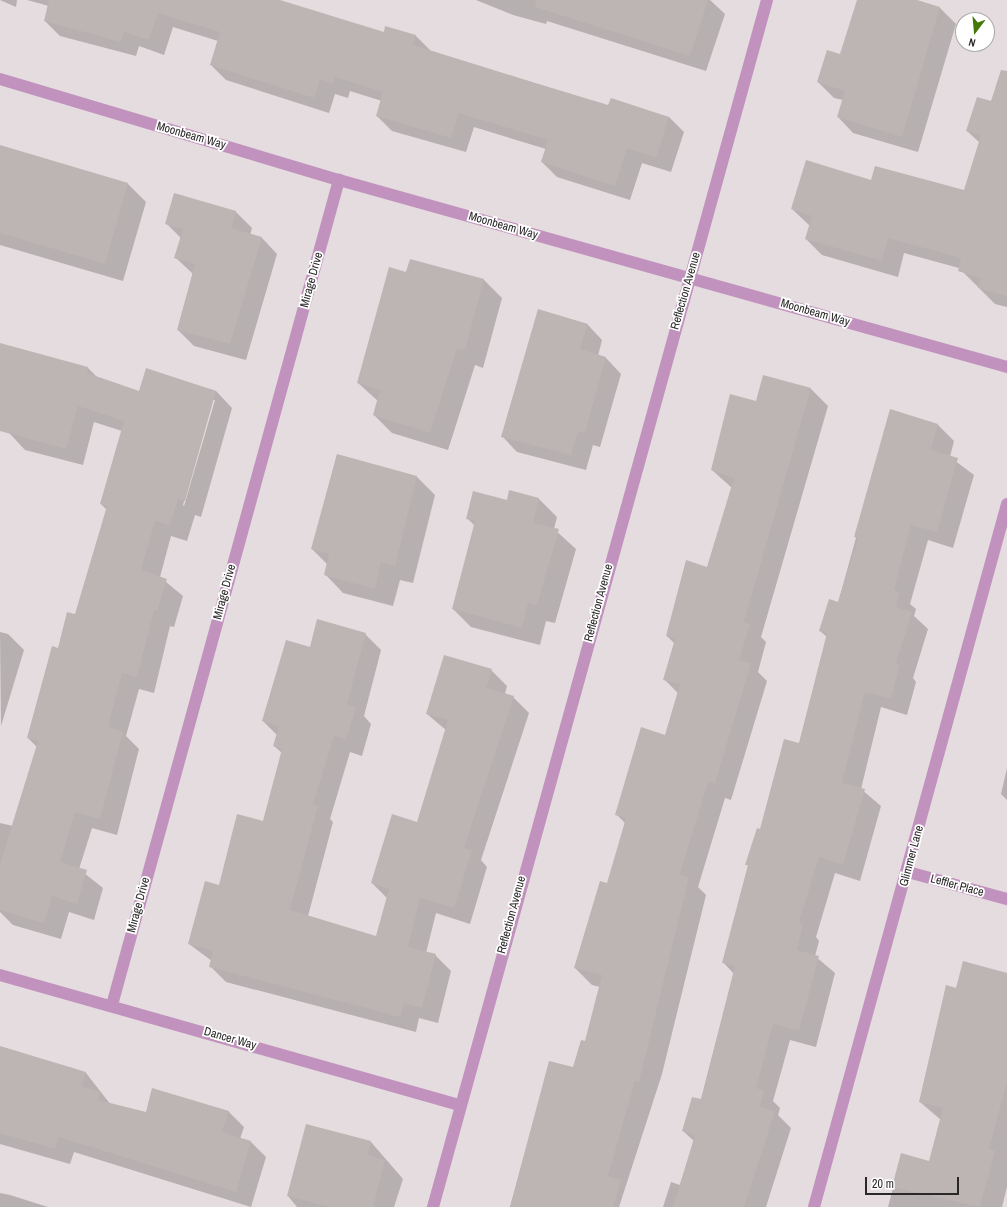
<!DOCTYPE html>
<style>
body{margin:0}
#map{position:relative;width:1007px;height:1207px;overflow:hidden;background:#e4dcde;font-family:"Archivo Narrow",sans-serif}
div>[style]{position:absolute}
.shadow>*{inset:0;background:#0003}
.building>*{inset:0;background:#bdb4b4}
.street>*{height:12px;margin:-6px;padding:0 6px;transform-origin:6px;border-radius:6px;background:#c292be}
span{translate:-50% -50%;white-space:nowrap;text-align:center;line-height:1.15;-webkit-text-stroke:3.5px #fff;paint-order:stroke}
.street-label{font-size:12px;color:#2b2829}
.north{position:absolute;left:955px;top:12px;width:40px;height:40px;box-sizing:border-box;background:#fff;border:1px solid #aaa9a9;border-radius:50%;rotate:196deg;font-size:11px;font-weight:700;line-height:16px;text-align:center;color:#2b2829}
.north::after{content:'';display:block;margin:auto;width:14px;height:18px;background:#427809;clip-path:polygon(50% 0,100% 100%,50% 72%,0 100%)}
.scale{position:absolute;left:865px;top:1177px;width:94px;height:18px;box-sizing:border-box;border:2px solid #2b2829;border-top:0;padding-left:5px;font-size:12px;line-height:14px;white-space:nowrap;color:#2b2829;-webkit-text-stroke:3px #fff;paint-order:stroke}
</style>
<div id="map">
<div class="shadow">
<div style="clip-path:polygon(0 0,17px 0,16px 7px)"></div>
<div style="clip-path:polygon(27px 0,260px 0,384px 33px,416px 36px,431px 51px,609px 106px,669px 117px,684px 132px,671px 172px,642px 163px,630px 200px,557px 177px,542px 162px,546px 149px,474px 127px,466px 152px,392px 131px,377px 116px,382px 101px,350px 91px,348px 98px,335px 94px,329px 113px,226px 80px,211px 65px,218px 41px,173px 27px,164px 55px,139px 46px,136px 56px,60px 36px,45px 21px,49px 6px)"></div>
<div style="clip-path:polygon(476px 0,710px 0,725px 14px,706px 71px,547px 21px,546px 24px,513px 15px)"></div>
<div style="clip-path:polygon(858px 0,914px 0,940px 8px,956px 24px,918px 152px,853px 133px,838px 117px,843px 100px,834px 98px,818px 82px,841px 55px)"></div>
<div style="clip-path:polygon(1007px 107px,1007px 307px,995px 304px,959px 268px,904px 253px,898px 277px,822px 255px,806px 239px,810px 226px,792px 209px,872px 181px,965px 191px,980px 143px,967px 131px)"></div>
<div style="clip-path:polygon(0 147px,128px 184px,146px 202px,123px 281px,0 245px)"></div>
<div style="clip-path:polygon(175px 194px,236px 212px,252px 228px,250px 235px,262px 238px,277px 254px,246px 360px,194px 346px,178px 330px,193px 274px,176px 258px,181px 238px,166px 223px)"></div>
<div style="clip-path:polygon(411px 260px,484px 280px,502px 298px,483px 368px,475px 365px,448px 450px,392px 433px,374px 415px,378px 401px,358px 383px)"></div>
<div style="clip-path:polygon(587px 324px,602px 340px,598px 356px,606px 358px,621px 374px,600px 447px,593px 445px,586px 470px,517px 452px,502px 436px)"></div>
<div style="clip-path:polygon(evenodd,0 344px,88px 368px,97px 377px,140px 392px,147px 370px,216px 391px,232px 408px,201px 517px,195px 515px,187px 541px,171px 536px,160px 577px,183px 596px,174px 627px,170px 626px,154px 693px,139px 689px,126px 736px,139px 749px,117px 835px,92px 828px,79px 869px,103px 888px,94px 920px,69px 912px,61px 939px,13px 925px,0 912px,0 823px,13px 826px,37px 747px,28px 738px,59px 649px,76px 616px,107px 510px,101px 504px,122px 431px,94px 422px,83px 465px,25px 450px,0 423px,0 344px,213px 400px,215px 400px,184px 506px,183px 505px,213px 400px)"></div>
<div style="clip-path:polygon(811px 389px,828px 406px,761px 637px,766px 642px,758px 672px,767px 681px,731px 800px,725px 798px,698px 887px,706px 895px,662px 1074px,619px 1207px,510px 1207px,550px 1062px,574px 1069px,585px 1042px,600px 987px,592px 985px,575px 968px,608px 884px,625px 823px,617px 815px,666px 736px,679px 694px,664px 679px,675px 644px,667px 636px,707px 568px,732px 488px,712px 470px,757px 402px)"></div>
<div style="clip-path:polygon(891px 411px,938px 425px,954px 441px,950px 457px,974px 475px,953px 548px,928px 540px,910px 604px,916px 609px,914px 616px,928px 629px,913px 678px,916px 682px,907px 715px,881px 707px,861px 789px,881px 806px,860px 881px,835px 873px,816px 937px,819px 941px,815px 956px,835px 973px,816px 1047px,790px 1040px,773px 1101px,780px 1108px,778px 1115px,791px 1128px,766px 1207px,663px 1207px,671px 1182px,680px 1185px,694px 1141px,683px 1131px,701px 1100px,734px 974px,723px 962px,749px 867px,746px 864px,799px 744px,827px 637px,820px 631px,838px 603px)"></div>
<div style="clip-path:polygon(337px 455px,417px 477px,435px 495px,413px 583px,400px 580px,393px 606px,343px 593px,325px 574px,327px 564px,312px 549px)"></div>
<div style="clip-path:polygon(539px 499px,557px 517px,554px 529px,576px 549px,555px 623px,546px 621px,540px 645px,471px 627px,453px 609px,475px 526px,467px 518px,507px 501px)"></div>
<div style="clip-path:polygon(0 632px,8px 634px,24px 650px,1px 726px)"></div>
<div style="clip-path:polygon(365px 634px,381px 650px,364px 716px,371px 724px,362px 756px,350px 752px,330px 819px,333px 822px,308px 916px,377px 937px,387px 898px,372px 883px,418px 823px,446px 730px,427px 714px,491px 670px,507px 686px,505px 694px,513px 697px,529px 713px,481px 860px,487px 867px,470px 924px,436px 913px,426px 953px,435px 955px,451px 971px,438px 1023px,419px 1018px,416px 1032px,226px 982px,210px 966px,212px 961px,189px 944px,220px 886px,263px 822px,282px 753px,274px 746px,277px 735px,263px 721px,310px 648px)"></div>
<div style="clip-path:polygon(1007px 768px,1007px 800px,1001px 794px)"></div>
<div style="clip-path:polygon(1007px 974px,1007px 1187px,1002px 1207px,888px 1207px,902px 1154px,930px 1162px,941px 1120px,920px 1102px,957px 989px)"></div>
<div style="clip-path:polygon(0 1047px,86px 1073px,111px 1105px,147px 1113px,153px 1089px,229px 1112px,244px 1127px,240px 1139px,251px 1142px,266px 1157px,251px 1207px,74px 1152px,70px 1164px,0 1144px)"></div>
<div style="clip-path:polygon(371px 1142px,403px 1179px,394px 1207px,297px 1207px,288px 1196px)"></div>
<div style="clip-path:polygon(0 1193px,10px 1195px,48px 1207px,0 1207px)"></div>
</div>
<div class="building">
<div style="clip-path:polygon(49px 0,280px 0,384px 32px,385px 26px,416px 35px,413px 45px,535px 83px,608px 105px,611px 98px,669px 117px,656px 158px,627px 148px,615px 186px,541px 162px,548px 140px,459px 113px,451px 138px,376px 116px,383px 92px,335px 77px,333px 84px,320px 79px,314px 98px,210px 65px,220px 32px,158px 13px,149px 40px,124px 32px,121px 42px,44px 21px)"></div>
<div style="clip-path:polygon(536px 0,708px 0,690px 56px,535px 7px)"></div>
<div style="clip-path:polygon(857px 0,917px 0,940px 7px,902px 137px,837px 117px,845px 91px,817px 82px,827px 50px,840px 54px)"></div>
<div style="clip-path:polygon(1001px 70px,1007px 71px,1007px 296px,978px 288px,981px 278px,958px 271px,961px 258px,888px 238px,882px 261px,805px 239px,812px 216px,791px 209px,806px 160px,871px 180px,875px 166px,964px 190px,981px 135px,966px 131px,977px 97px,991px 101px)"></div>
<div style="clip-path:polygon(0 145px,128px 183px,105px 264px,0 233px)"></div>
<div style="clip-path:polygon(174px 193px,236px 211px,231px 228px,262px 237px,230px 344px,177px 330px,195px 264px,174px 258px,183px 229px,165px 224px)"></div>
<div style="clip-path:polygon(410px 259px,484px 279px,465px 350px,457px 348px,430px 433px,373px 415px,380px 390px,357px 383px,389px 267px,406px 272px)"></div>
<div style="clip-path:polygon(538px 309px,588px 324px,580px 349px,606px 357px,585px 433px,578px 431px,571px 455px,501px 437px)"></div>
<div style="clip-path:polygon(0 343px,88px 367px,87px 373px,139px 391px,146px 368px,216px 391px,185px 501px,178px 499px,170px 525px,155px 521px,141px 570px,167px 579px,157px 611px,154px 610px,137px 677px,122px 673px,108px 727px,123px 732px,100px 819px,75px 812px,60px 862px,87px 870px,77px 904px,52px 896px,44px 923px,0 910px,0 864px,38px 741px,27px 738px,52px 646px,58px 648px,67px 612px,75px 614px,107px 506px,100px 504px,124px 421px,78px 406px,66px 449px,0 431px)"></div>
<div style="clip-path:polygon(763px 375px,811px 388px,744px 622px,750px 624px,739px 660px,751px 663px,715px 783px,708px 782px,680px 874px,689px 877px,639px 1082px,635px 1081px,608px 1176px,621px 1180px,613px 1207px,510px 1207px,549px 1061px,573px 1067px,581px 1040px,585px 1041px,602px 975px,574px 968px,600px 881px,607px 883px,626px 818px,615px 815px,641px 727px,665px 735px,680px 684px,663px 680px,675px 639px,666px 636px,686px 560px,707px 567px,734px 478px,711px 470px,730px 394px,756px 401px)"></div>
<div style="clip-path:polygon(890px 409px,938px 424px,931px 450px,958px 458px,937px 532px,911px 525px,894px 590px,900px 592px,896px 607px,912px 612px,896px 663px,900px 664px,891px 699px,865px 692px,842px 783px,865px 789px,843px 865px,819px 857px,799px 922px,803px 924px,797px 950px,819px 956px,799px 1031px,773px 1024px,756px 1088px,764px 1091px,760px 1107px,775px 1111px,744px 1207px,673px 1207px,695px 1135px,682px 1131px,692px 1097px,701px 1099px,735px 966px,722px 963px,748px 865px,745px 865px,757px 828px,760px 829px,784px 739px,799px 743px,827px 633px,819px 631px,829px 599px,838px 602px,858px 538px,854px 537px)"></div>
<div style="clip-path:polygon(337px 454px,417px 476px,395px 566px,381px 562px,375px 589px,324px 575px,329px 554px,311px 549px)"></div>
<div style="clip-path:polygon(509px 490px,539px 498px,533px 523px,559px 529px,537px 605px,528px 603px,522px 628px,452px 609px,475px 521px,466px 519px,473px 491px,507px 500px)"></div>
<div style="clip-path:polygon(317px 619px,366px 633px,347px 704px,356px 707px,346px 740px,334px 736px,313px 804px,318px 806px,290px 910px,376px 936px,389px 889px,371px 883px,392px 814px,417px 822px,448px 720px,426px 714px,444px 655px,492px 669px,486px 688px,514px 696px,464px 848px,472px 850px,454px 908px,420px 898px,408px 947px,436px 954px,422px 1008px,404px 1003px,400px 1017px,209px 967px,213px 951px,188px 944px,205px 881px,219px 885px,237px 814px,263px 821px,282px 749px,273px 746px,279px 726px,262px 721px,286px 640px,310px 647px)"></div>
<div style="clip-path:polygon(963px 961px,1007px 973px,1007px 1082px,989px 1149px,995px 1151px,980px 1207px,892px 1187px,901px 1153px,929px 1161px,943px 1108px,919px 1102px,946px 985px,956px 988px)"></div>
<div style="clip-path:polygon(0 1046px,86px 1072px,82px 1086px,100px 1092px,98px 1100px,146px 1112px,152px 1088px,229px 1111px,222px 1132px,251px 1141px,236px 1192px,59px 1137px,55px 1149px,0 1133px)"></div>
<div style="clip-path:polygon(306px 1124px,371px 1141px,368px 1155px,385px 1160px,373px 1207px,330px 1207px,287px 1196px)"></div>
</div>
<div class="street">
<div style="left:0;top:79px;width:354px;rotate:16.6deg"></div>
<div style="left:339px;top:180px;width:694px;rotate:15.64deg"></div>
<div style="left:908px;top:872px;width:103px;rotate:15.3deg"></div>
<div style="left:0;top:975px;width:478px;rotate:15.8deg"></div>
<div style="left:112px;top:1005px;width:856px;rotate:-74.62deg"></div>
<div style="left:433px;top:1207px;width:1252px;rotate:-74.53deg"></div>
<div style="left:814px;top:1207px;width:729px;rotate:-74.65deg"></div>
</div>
<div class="street-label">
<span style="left:191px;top:136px;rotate:16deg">Moonbeam Way</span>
<span style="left:503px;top:226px;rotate:16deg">Moonbeam Way</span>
<span style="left:312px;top:280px;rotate:-75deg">Mirage Drive</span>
<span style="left:686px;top:291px;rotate:-74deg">Reflection Avenue</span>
<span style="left:815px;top:313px;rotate:16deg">Moonbeam Way</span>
<span style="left:225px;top:592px;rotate:-75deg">Mirage Drive</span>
<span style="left:599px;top:603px;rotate:-75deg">Reflection Avenue</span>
<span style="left:912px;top:856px;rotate:-75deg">Glimmer Lane</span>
<span style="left:957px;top:886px;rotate:15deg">Leffler Place</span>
<span style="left:139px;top:905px;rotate:-75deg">Mirage Drive</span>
<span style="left:512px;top:915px;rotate:-75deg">Reflection Avenue</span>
<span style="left:230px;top:1039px;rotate:16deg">Dancer Way</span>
</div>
<div class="north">N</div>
<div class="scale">20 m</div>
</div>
